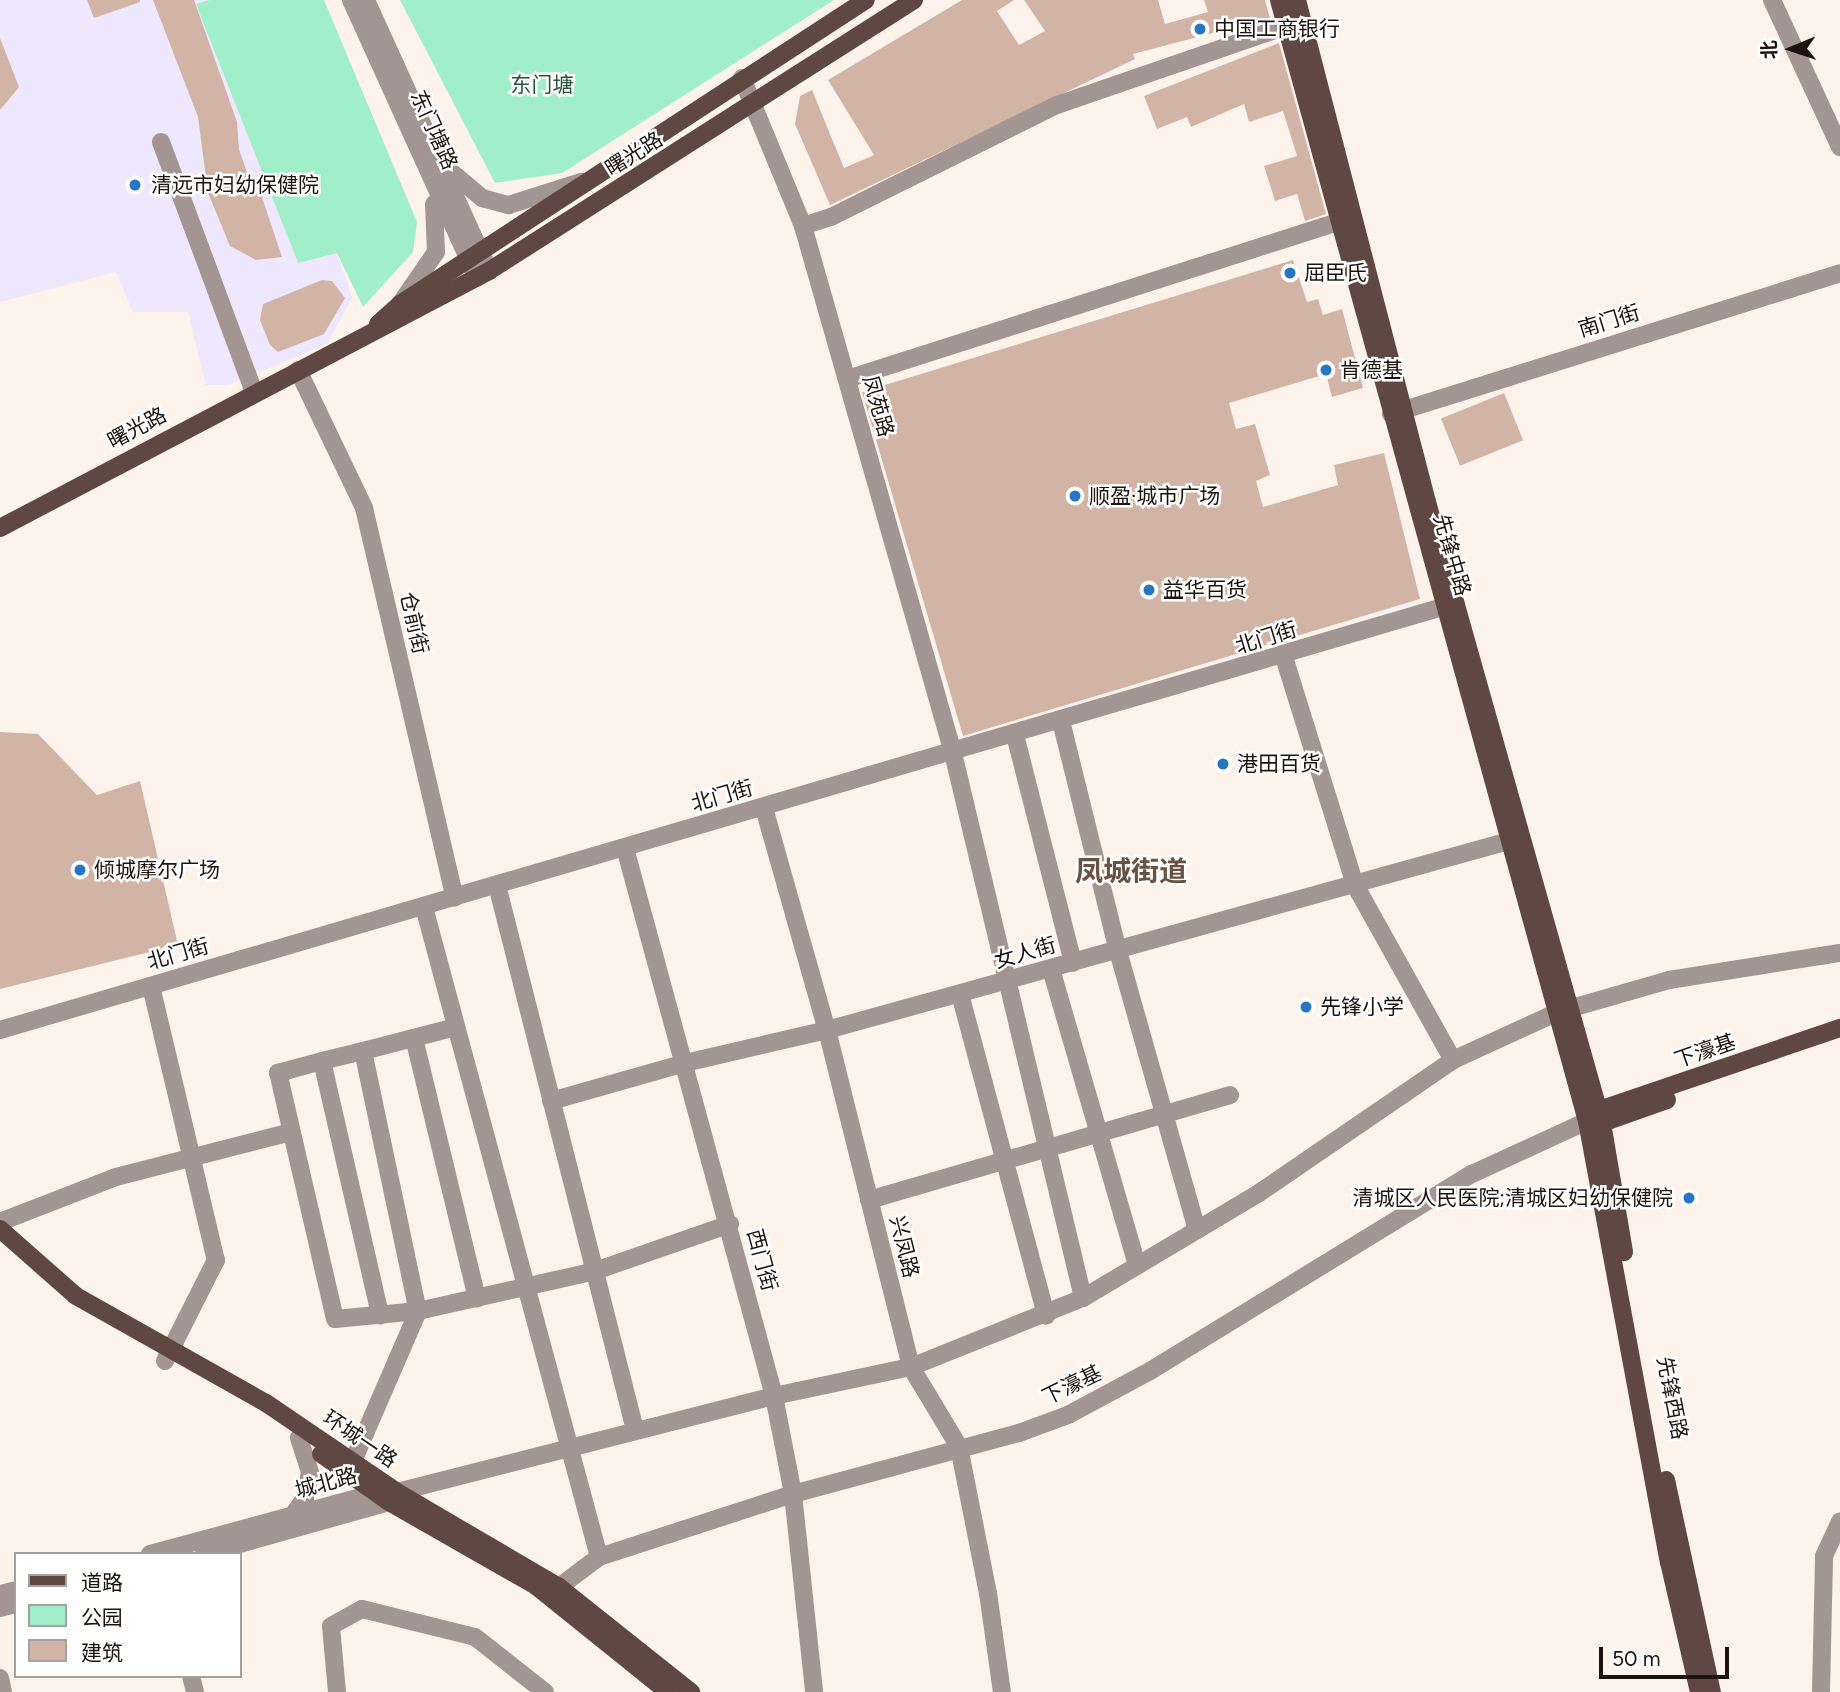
<!DOCTYPE html>
<meta charset="utf-8">
<style>
body{margin:0}
#map{position:relative;width:1840px;height:1692px;overflow:hidden;background:#fef3eb;font-family:Figtree,"Noto Sans SC",sans-serif}
div>[style]{position:absolute}
.medical>*{inset:0;background:#eee7fd}
.green>*{inset:0;background:#a1efc9}
.building>*{inset:0;background:#d2b4a7;transform-origin:0 0}
.minor>*{height:18px;margin:-9px;padding:0 9px;transform-origin:9px;border-radius:9px;background:#a39591}
.major>*{height:18px;margin:-9px;padding:0 9px;transform-origin:9px;border-radius:9px;background:#5f4841}
.dots>*{width:19px;height:19px;translate:-50% -50%;box-sizing:border-box;border:4px solid #fff;border-radius:50%}
span{translate:-50% -50%;white-space:nowrap;text-align:center;line-height:1.15;-webkit-text-stroke:5px #fff;paint-order:stroke}
.poi-label{font-size:21px;color:#1c130c}
.left{translate:0 -50%;text-align:left}
.right{translate:-100% -50%;text-align:right}
.park-label{font-size:21px;color:#275541}
.street-label{font-size:21px;color:#1c130c}
.district-label{font-size:28px;color:#685241;font-weight:700}
.legend{position:absolute;left:14px;top:1552px;width:228px;height:126px;box-sizing:border-box;background:#fff;border:2px solid #a4a19e;margin:0;padding:9px 12px;list-style:none;font-size:21px;color:#1c130c}
.legend li{display:flex;align-items:center;gap:14px;height:35px}
.legend b{width:35px;border:2px solid #a4a19e}
.north{position:absolute;left:1756px;top:14px;width:70px;height:70px;-webkit-text-stroke:5px #fff;paint-order:stroke;rotate:268deg;font-size:19px;font-weight:700;line-height:28px;text-align:center;color:#1c130c}
.north::after{content:'';display:block;margin:auto;width:24px;height:32px;background:#1c130c;clip-path:polygon(50% 0,100% 100%,50% 72%,0 100%)}
.scale{position:absolute;left:1599px;top:1647px;width:130px;height:32px;box-sizing:border-box;border:4px solid #1c130c;border-top:0;padding-left:9px;font-size:21px;line-height:24px;white-space:nowrap;color:#1c130c;-webkit-text-stroke:5px #fff;paint-order:stroke}
</style>
<div id="map">
<div class="medical">
<div style="clip-path:polygon(0 0,210px 0,298px 263px,337px 253px,352px 298px,327px 344px,228px 385px,206px 385px,188px 312px,133px 312px,116px 272px,0 302px)"></div>
</div>
<div class="green">
<div style="clip-path:polygon(210px 0,324px 0,417px 222px,413px 252px,363px 307px,337px 253px,298px 263px,196px 4px)"></div>
<div style="clip-path:polygon(400px 0,834px 0,562px 173px,495px 183px)"></div>
</div>
<div class="building">
<div style="clip-path:polygon(87px 0,140px 0,140px 2px,94px 18px)"></div>
<div style="clip-path:polygon(153px 0,194px 0,237px 122px,239px 150px,251px 183px,259px 188px,282px 257px,256px 260px,230px 246px,208px 193px,198px 117px)"></div>
<div style="clip-path:polygon(962px 0,1014px 0,997px 11px,1019px 45px,1045px 31px,1024px 0,1158px 0,1165px 24px,1208px 12px,1204px 0,1265px 0,1270px 18px,1133px 54px,1135px 59px,830px 205px,795px 124px,800px 96px,812px 90px,844px 168px,874px 155px,828px 80px)"></div>
<div style="clip-path:polygon(0 38px,19px 87px,0 110px)"></div>
<div style="clip-path:polygon(1279px 43px,1326px 214px,1305px 221px,1297px 194px,1275px 201px,1264px 166px,1297px 156px,1283px 111px,1249px 122px,1244px 104px,1191px 127px,1187px 117px,1157px 129px,1144px 96px)"></div>
<div style="clip-path:polygon(1293px 260px,1307px 302px,1318px 299px,1323px 315px,1342px 309px,1363px 388px,1332px 397px,1326px 374px,1229px 403px,1236px 429px,1255px 424px,1270px 475px,1256px 481px,1263px 507px,1338px 485px,1334px 465px,1384px 453px,1420px 599px,963px 736px,862px 392px)"></div>
<div style="clip-path:polygon(322px 280px,332px 281px,345px 298px,324px 334px,278px 352px,270px 345px,260px 320px,263px 304px)"></div>
<div style="left:1504px;top:393px;width:51px;height:68px;rotate:68deg"></div>
<div style="clip-path:polygon(0 732px,38px 734px,97px 795px,140px 781px,178px 945px,0 989px)"></div>
</div>
<div class="minor">
<div style="left:351px;top:0;width:305px;rotate:65.6deg"></div>
<div style="left:366px;top:0;width:298px;rotate:65.6deg"></div>
<div style="left:1772px;top:0;width:162px;rotate:65.2deg"></div>
<div style="left:742px;top:78px;width:160px;rotate:67.6deg"></div>
<div style="left:803px;top:226px;width:548px;rotate:74.11deg"></div>
<div style="left:953px;top:753px;width:560px;rotate:76.58deg"></div>
<div style="left:161px;top:142px;width:267px;rotate:69.6deg"></div>
<div style="left:444px;top:166px;width:50px;rotate:40.1deg"></div>
<div style="left:482px;top:198px;width:28px;rotate:15deg"></div>
<div style="left:509px;top:205px;width:76px;rotate:-17.7deg"></div>
<div style="left:803px;top:226px;width:29px;rotate:-18deg"></div>
<div style="left:831px;top:217px;width:252px;rotate:-26.4deg"></div>
<div style="left:1057px;top:105px;width:243px;rotate:-19deg"></div>
<div style="left:400px;top:304px;width:63px;rotate:-55.3deg"></div>
<div style="left:436px;top:252px;width:48px;rotate:-92.4deg"></div>
<div style="left:298px;top:370px;width:153px;rotate:64.4deg"></div>
<div style="left:364px;top:508px;width:400px;rotate:76.9deg"></div>
<div style="left:847px;top:379px;width:515px;rotate:-17.73deg"></div>
<div style="left:1391px;top:414px;width:471px;rotate:-17.4deg"></div>
<div style="left:1284px;top:657px;width:239px;rotate:72.7deg"></div>
<div style="left:1355px;top:885px;width:201px;rotate:60.8deg"></div>
<div style="left:1061px;top:721px;width:237px;rotate:76.1deg"></div>
<div style="left:1118px;top:951px;width:290px;rotate:74.2deg"></div>
<div style="left:1015px;top:735px;width:235px;rotate:75.7deg"></div>
<div style="left:764px;top:808px;width:231px;rotate:74.2deg"></div>
<div style="left:827px;top:1030px;width:347px;rotate:76deg"></div>
<div style="left:911px;top:1367px;width:93px;rotate:59deg"></div>
<div style="left:959px;top:1447px;width:149px;rotate:78.8deg"></div>
<div style="left:988px;top:1593px;width:100px;rotate:82deg"></div>
<div style="left:625px;top:848px;width:568px;rotate:74.79deg"></div>
<div style="left:774px;top:1396px;width:100px;rotate:79deg"></div>
<div style="left:793px;top:1494px;width:199px;rotate:83.9deg"></div>
<div style="left:497px;top:885px;width:562px;rotate:75.79deg"></div>
<div style="left:424px;top:907px;width:673px;rotate:74.93deg"></div>
<div style="left:1051px;top:969px;width:308px;rotate:73.8deg"></div>
<div style="left:151px;top:986px;width:282px;rotate:76.7deg"></div>
<div style="left:216px;top:1260px;width:113px;rotate:116.8deg"></div>
<div style="left:960px;top:994px;width:333px;rotate:75deg"></div>
<div style="left:0;top:1030px;width:1517px;rotate:-16.34deg"></div>
<div style="left:414px;top:1038px;width:268px;rotate:76.4deg"></div>
<div style="left:363px;top:1051px;width:266px;rotate:78.1deg"></div>
<div style="left:418px;top:1311px;width:83px;rotate:174.5deg"></div>
<div style="left:335px;top:1319px;width:253px;rotate:-103deg"></div>
<div style="left:278px;top:1073px;width:46px;rotate:-15.3deg"></div>
<div style="left:322px;top:1061px;width:42px;rotate:-13.7deg"></div>
<div style="left:363px;top:1051px;width:96px;rotate:-14.5deg"></div>
<div style="left:322px;top:1061px;width:261px;rotate:77.1deg"></div>
<div style="left:551px;top:1101px;width:139px;rotate:-15.8deg"></div>
<div style="left:685px;top:1063px;width:146px;rotate:-13.1deg"></div>
<div style="left:827px;top:1030px;width:708px;rotate:-15.49deg"></div>
<div style="left:869px;top:1200px;width:376px;rotate:-16.2deg"></div>
<div style="left:0;top:1222px;width:124px;rotate:-21.2deg"></div>
<div style="left:116px;top:1177px;width:181px;rotate:-14.4deg"></div>
<div style="left:348px;top:1473px;width:176px;rotate:-66.6deg"></div>
<div style="left:418px;top:1311px;width:181px;rotate:-12.7deg"></div>
<div style="left:595px;top:1271px;width:143px;rotate:-19.2deg"></div>
<div style="left:293px;top:1515px;width:21px;rotate:-55deg"></div>
<div style="left:305px;top:1498px;width:26px;rotate:-79deg"></div>
<div style="left:310px;top:1472px;width:36px;rotate:-108deg"></div>
<div style="left:150px;top:1554px;width:234px;rotate:-15.1deg"></div>
<div style="left:376px;top:1493px;width:21px;rotate:-3deg"></div>
<div style="left:397px;top:1492px;width:389px;rotate:-14.3deg"></div>
<div style="left:774px;top:1396px;width:140px;rotate:-12deg"></div>
<div style="left:911px;top:1367px;width:185px;rotate:-21.9deg"></div>
<div style="left:1083px;top:1298px;width:205px;rotate:-30.8deg"></div>
<div style="left:1259px;top:1193px;width:235px;rotate:-34.4deg"></div>
<div style="left:1453px;top:1060px;width:115px;rotate:-24.6deg"></div>
<div style="left:1558px;top:1012px;width:116px;rotate:-16.1deg"></div>
<div style="left:1669px;top:980px;width:173px;rotate:-9deg"></div>
<div style="left:204px;top:1554px;width:192px;rotate:-15.7deg"></div>
<div style="left:389px;top:1502px;width:13px;rotate:-51deg"></div>
<div style="left:546px;top:1587px;width:13px"></div>
<div style="left:559px;top:1587px;width:50px;rotate:-36.9deg"></div>
<div style="left:599px;top:1557px;width:204px;rotate:-18deg"></div>
<div style="left:793px;top:1494px;width:234px;rotate:-15.1deg"></div>
<div style="left:1019px;top:1433px;width:52px;rotate:-20.2deg"></div>
<div style="left:1068px;top:1415px;width:93px;rotate:-28.2deg"></div>
<div style="left:1150px;top:1371px;width:377px;rotate:-31.5deg"></div>
<div style="left:1472px;top:1174px;width:127px;rotate:-24.7deg"></div>
<div style="left:0;top:1594px;width:16px;rotate:-14deg"></div>
<div style="left:0;top:1608px;width:16px;rotate:-14deg"></div>
<div style="left:191px;top:1676px;width:16px;rotate:76deg"></div>
<div style="left:0;top:1678px;width:14px;rotate:78deg"></div>
<div style="left:337px;top:1692px;width:66px;rotate:-95.2deg"></div>
<div style="left:331px;top:1626px;width:35px;rotate:-29deg"></div>
<div style="left:362px;top:1609px;width:116px;rotate:13.9deg"></div>
<div style="left:475px;top:1637px;width:89px;rotate:38.2deg"></div>
<div style="left:1821px;top:1692px;width:136px;rotate:-88.7deg"></div>
<div style="left:1824px;top:1556px;width:38px;rotate:-65deg"></div>
</div>
<div class="major">
<div style="left:1279px;top:0;width:1163px;rotate:74.64deg"></div>
<div style="left:1587px;top:1121px;width:449px;rotate:79.5deg"></div>
<div style="left:1669px;top:1562px;width:133px;rotate:77deg"></div>
<div style="left:1297px;top:0;width:519px;rotate:75.48deg"></div>
<div style="left:1427px;top:502px;width:645px;rotate:74.26deg"></div>
<div style="left:1602px;top:1123px;width:131px;rotate:80.3deg"></div>
<div style="left:378px;top:324px;width:30px;rotate:-42deg"></div>
<div style="left:400px;top:304px;width:556px;rotate:-33.12deg"></div>
<div style="left:0;top:528px;width:552px;rotate:-27.72deg"></div>
<div style="left:489px;top:271px;width:504px;rotate:-32.52deg"></div>
<div style="left:1590px;top:1119px;width:13px;rotate:-45deg"></div>
<div style="left:1599px;top:1110px;width:255px;rotate:-18.8deg"></div>
<div style="left:1591px;top:1121px;width:11px;rotate:10deg"></div>
<div style="left:1602px;top:1123px;width:69px;rotate:-19.5deg"></div>
<div style="left:0;top:1229px;width:101px;rotate:41.4deg"></div>
<div style="left:76px;top:1296px;width:218px;rotate:29.4deg"></div>
<div style="left:266px;top:1403px;width:158px;rotate:34.2deg"></div>
<div style="left:397px;top:1492px;width:188px;rotate:30.4deg"></div>
<div style="left:559px;top:1587px;width:169px;rotate:38.5deg"></div>
<div style="left:321px;top:1454px;width:83px;rotate:35.2deg"></div>
<div style="left:389px;top:1502px;width:169px;rotate:29.7deg"></div>
<div style="left:536px;top:1586px;width:169px;rotate:38.8deg"></div>
<div style="left:1666px;top:1480px;width:217px;rotate:77.8deg"></div>
</div>
<div class="dots">
<div style="left:1200px;top:29px;background:#2676c5"></div>
<div style="left:135px;top:185px;background:#2676c5"></div>
<div style="left:1290px;top:273px;background:#2676c5"></div>
<div style="left:1326px;top:370px;background:#2676c5"></div>
<div style="left:1075px;top:496px;background:#2676c5"></div>
<div style="left:1149px;top:590px;background:#2676c5"></div>
<div style="left:1223px;top:764px;background:#2676c5"></div>
<div style="left:80px;top:870px;background:#2676c5"></div>
<div style="left:1306px;top:1007px;background:#2676c5"></div>
<div style="left:1689px;top:1198px;background:#2676c5"></div>
</div>
<div class="poi-label">
<span class="left" style="left:1214px;top:29px">中国工商银行</span>
<span class="left" style="left:151px;top:185px">清远市妇幼保健院</span>
<span class="left" style="left:1304px;top:273px">屈臣氏</span>
<span class="left" style="left:1340px;top:370px">肯德基</span>
<span class="left" style="left:1089px;top:496px">顺盈·城市广场</span>
<span class="left" style="left:1163px;top:590px">益华百货</span>
<span class="left" style="left:1237px;top:764px">港田百货</span>
<span class="left" style="left:94px;top:870px">倾城摩尔广场</span>
<span class="left" style="left:1320px;top:1007px">先锋小学</span>
<span class="right" style="left:1673px;top:1198px">清城区人民医院;清城区妇幼保健院</span>
</div>
<div class="park-label">
<span style="left:542px;top:85px">东门塘</span>
</div>
<div class="street-label">
<span style="left:434px;top:130px;rotate:66deg">东门塘路</span>
<span style="left:634px;top:154px;rotate:-32deg">曙光路</span>
<span style="left:1609px;top:321px;rotate:-17deg">南门街</span>
<span style="left:878px;top:406px;rotate:74deg">凤苑路</span>
<span style="left:137px;top:428px;rotate:-28deg">曙光路</span>
<span style="left:1452px;top:555px;rotate:74deg">先锋中路</span>
<span style="left:414px;top:623px;rotate:77deg">仓前街</span>
<span style="left:1266px;top:638px;rotate:-17deg">北门街</span>
<span style="left:722px;top:796px;rotate:-16deg">北门街</span>
<span style="left:1025px;top:953px;rotate:-16deg">女人街</span>
<span style="left:178px;top:954px;rotate:-16deg">北门街</span>
<span style="left:1705px;top:1051px;rotate:-19deg">下濠基</span>
<span style="left:904px;top:1247px;rotate:76deg">兴凤路</span>
<span style="left:762px;top:1260px;rotate:75deg">西门街</span>
<span style="left:1072px;top:1385px;rotate:-26deg">下濠基</span>
<span style="left:1672px;top:1398px;rotate:79deg">先锋西路</span>
<span style="left:360px;top:1439px;rotate:34deg">环城一路</span>
<span style="left:326px;top:1483px;rotate:-15deg">城北路</span>
</div>
<div class="district-label">
<span style="left:1131px;top:871px">凤城街道</span>
</div>
<ul class="legend">
<li><b style="height:9px;background:#5f4841"></b>道路</li>
<li><b style="height:19px;background:#a1efc9"></b>公园</li>
<li><b style="height:19px;background:#d2b4a7"></b>建筑</li>
</ul>
<div class="north">北</div>
<div class="scale">50 m</div>
</div>
